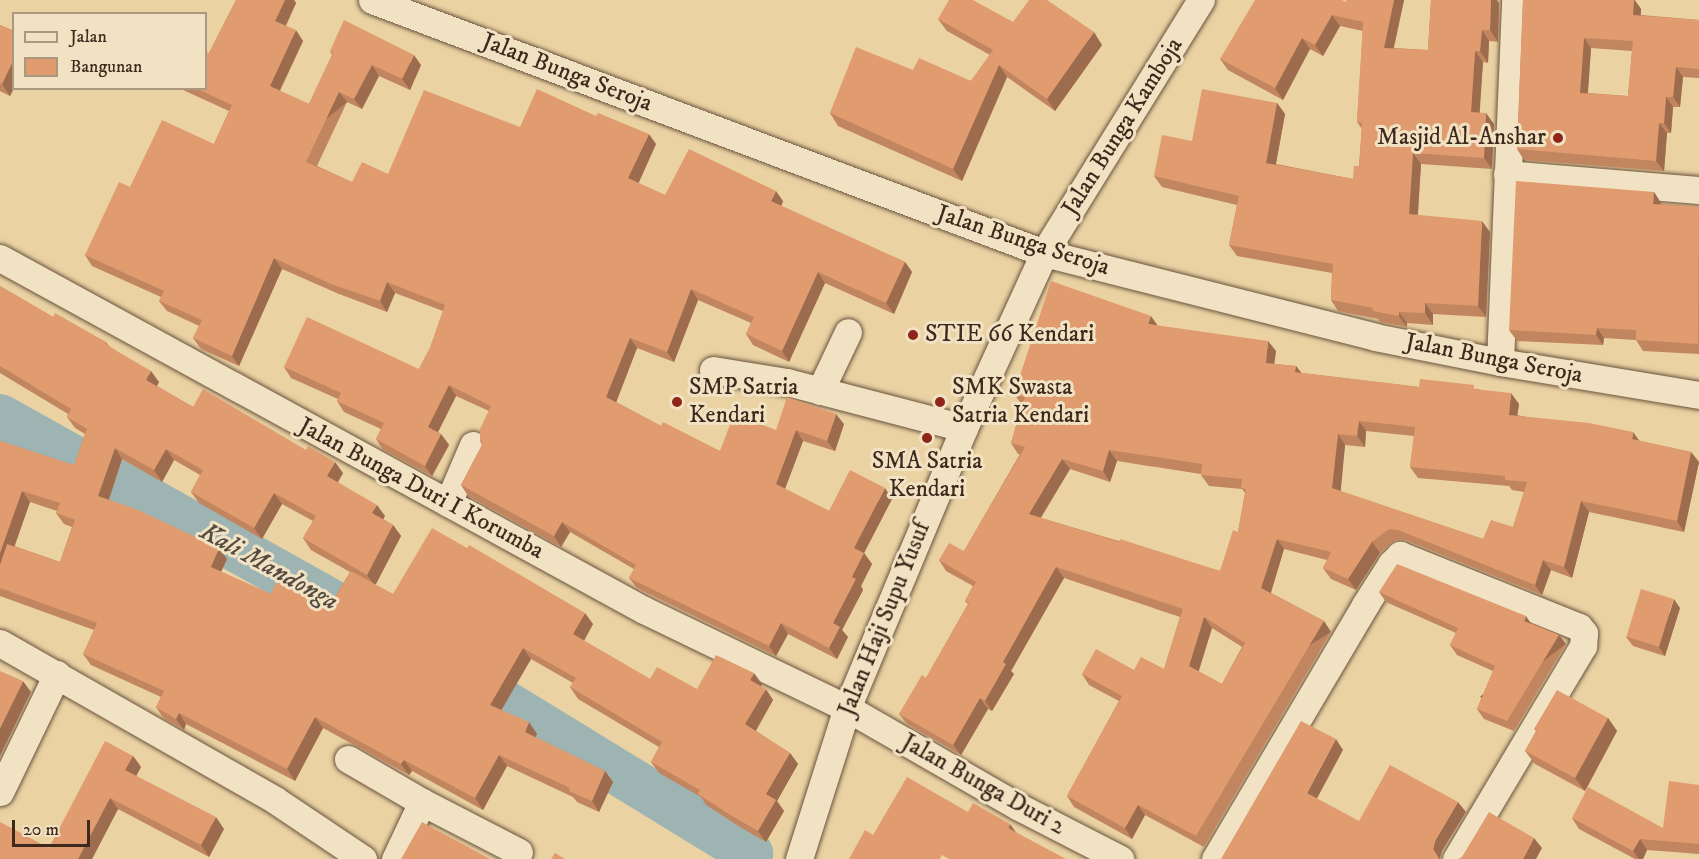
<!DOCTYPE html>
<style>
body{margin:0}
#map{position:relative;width:1699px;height:859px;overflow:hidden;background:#ead2a3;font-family:"IM FELL DW Pica",serif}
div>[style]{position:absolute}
.river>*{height:46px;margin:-23px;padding:0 23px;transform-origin:23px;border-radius:23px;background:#9eb4b3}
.roads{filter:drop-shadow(0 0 2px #6a533e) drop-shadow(0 0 2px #6a533e)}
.minor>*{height:27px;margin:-13.5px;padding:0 13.5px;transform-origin:13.5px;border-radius:13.5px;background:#f1e2c3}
.wall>*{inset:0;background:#c1855f}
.shaded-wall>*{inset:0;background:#9d6c4e;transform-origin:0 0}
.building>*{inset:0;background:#e09b6f;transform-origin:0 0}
.dots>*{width:16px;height:16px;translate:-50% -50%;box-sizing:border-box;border:3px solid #f1e2c3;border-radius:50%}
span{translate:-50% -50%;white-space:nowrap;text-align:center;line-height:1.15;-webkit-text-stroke:6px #f1e2c3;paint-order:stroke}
.street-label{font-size:24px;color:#3f291d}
.poi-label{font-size:24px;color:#3f291d}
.right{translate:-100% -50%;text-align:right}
.left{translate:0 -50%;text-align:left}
.water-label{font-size:26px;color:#574c42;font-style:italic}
.legend{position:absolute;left:12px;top:12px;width:195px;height:78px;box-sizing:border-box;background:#f1e2c3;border:2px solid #aa9881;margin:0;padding:8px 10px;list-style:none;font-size:18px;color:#3f291d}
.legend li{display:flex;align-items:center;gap:12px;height:30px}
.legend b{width:30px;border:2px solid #aa9881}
.scale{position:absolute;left:12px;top:820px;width:78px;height:27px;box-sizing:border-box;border:3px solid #3f291d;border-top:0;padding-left:8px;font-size:18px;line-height:21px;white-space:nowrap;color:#3f291d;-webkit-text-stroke:4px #f1e2c3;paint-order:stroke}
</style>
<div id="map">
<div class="river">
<div style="left:0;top:417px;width:443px;rotate:29.2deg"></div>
<div style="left:451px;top:670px;width:351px;rotate:31.5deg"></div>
</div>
<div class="roads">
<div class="minor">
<div style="left:372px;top:0;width:718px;rotate:20.63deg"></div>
<div style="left:1044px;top:253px;width:341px;rotate:14.2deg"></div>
<div style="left:1375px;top:337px;width:127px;rotate:11.3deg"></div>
<div style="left:1500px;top:362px;width:202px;rotate:9.4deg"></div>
<div style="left:1507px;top:174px;width:193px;rotate:4.8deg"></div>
<div style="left:0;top:258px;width:734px;rotate:28.66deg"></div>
<div style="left:644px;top:610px;width:225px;rotate:25.8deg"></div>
<div style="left:847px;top:708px;width:198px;rotate:29.9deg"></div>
<div style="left:1019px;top:807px;width:114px;rotate:27.2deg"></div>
<div style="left:1500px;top:362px;width:362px;rotate:-87.6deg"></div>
<div style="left:713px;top:370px;width:75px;rotate:9.2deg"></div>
<div style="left:787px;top:382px;width:183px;rotate:14.6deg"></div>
<div style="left:820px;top:391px;width:65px;rotate:-64.6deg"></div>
<div style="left:448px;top:503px;width:63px;rotate:-66.7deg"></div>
<div style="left:0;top:643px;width:317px;rotate:29.7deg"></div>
<div style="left:275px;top:800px;width:106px;rotate:33.8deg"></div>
<div style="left:348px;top:759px;width:86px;rotate:30.2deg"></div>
<div style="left:422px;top:802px;width:63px;rotate:115.3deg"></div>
<div style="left:0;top:792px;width:131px;rotate:-64.2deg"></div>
<div style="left:422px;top:802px;width:109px;rotate:27.3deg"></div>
<div style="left:799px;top:859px;width:158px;rotate:-72.4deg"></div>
<div style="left:847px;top:708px;width:303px;rotate:-67.3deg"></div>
<div style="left:964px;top:428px;width:192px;rotate:-65.4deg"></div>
<div style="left:1044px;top:253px;width:298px;rotate:-58.2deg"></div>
<div style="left:1215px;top:859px;width:295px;rotate:-59.4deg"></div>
<div style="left:1365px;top:605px;width:49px;rotate:-57.6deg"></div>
<div style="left:1391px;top:564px;width:13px;rotate:-45deg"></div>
<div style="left:1400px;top:555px;width:193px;rotate:21.9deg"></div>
<div style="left:1579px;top:627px;width:8px;rotate:50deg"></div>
<div style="left:1584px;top:633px;width:13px;rotate:94deg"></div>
<div style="left:1583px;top:646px;width:248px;rotate:120.8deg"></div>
</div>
</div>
<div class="wall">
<div style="clip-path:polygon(236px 0,294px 0,296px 3px,286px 26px,303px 41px,280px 91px,309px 104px,332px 55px,330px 51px,421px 65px,410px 90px,379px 76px,362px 109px,347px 102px,317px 166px,352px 182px,388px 174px,520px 127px,656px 144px,638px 183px,665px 195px,783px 201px,781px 206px,905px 262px,912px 272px,894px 314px,825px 283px,789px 362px,753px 345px,746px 334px,751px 323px,698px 300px,674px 362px,637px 348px,616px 402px,661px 426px,720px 451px,776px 430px,844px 424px,835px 451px,803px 441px,785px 489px,829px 511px,892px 499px,864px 553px,872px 564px,861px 586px,863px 590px,842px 630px,848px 637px,837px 659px,788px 634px,776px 656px,637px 588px,629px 578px,634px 569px,570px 532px,561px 547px,468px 496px,461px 485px,482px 445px,480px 441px,489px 411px,456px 396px,438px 432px,441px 434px,449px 445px,432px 476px,383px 450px,376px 439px,381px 429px,344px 412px,337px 401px,338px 399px,291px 378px,284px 367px,419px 369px,430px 348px,443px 311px,395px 293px,387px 312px,339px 294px,282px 269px,239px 366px,201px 349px,193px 338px,199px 326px,167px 311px,159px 301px,161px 297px,92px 266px,85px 255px,130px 187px,214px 144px,229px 111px,183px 90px,182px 88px,206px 88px,209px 53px)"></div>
<div style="clip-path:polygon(1346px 0,1404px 0,1394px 48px,1428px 50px,1431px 0,1497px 0,1499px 3px,1498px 42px,1489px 41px,1488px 63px,1483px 62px,1479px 113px,1494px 124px,1492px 169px,1421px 164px,1418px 215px,1490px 232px,1486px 317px,1433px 314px,1433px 325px,1407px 323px,1407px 327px,1380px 322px,1378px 319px,1338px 311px,1331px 300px,1332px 273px,1237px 256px,1229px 245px,1237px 205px,1162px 187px,1154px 176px,1192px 141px,1277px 103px,1285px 114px,1276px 164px,1353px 179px,1359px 166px,1362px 129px,1357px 122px,1363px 31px,1340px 26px,1323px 56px,1310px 49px,1283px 100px,1228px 70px,1220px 59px,1346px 2px)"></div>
<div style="clip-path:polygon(evenodd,1523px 0,1635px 0,1641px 9px,1641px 15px,1699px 20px,1699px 78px,1683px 77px,1680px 107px,1673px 107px,1671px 133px,1667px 133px,1664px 171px,1524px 160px,1517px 149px,1523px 0,1591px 48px,1632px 51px,1628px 96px,1588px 93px,1591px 48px)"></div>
<div style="clip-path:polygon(938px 19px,1013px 22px,1102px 45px,1055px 111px,1007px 77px,962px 181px,838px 126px,830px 113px,913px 70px,971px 81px,990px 55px,947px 31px)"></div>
<div style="clip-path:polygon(0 25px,14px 31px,14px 88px,10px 96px,0 91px)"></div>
<div style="clip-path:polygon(1654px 192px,1661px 203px,1661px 204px,1699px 207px,1699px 354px,1643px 351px,1636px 340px,1604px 338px,1603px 345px,1517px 341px,1509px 330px)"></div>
<div style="clip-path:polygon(evenodd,0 286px,53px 317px,106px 342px,109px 346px,159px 382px,157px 386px,193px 407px,343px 473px,338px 482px,385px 516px,383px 519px,393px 525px,401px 536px,375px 585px,393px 594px,593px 624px,584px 641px,650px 679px,697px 689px,762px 684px,761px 686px,773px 700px,756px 731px,790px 753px,798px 764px,777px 801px,784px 811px,766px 842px,740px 827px,706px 805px,701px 797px,659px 773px,651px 762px,659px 747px,578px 699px,570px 687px,573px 683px,531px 659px,501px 710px,537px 734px,535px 737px,605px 771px,613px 782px,599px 812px,577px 802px,573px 797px,507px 766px,483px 810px,412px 771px,409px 775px,323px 728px,295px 781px,186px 724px,184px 730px,164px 719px,156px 707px,161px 697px,91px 665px,83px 654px,94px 630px,0 596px,0 441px,74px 465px,85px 434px,75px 428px,67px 417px,68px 414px,0 373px,0 286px,122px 459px,162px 482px,174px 460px,200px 475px,191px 492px,199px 503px,262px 539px,282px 504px,313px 521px,303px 538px,311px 550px,350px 572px,329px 607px,306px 596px,298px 584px,271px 594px,221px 572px,227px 559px,109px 500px,122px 459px,0 286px,30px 502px,57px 511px,56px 513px,64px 524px,72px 527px,60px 562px,14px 546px,30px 502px)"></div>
<div style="clip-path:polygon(evenodd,1158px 326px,1276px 351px,1274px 364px,1296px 366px,1301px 373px,1419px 387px,1478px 389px,1519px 404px,1517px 415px,1691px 452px,1699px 462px,1684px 532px,1589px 512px,1572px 578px,1551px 570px,1542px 595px,1405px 540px,1396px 540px,1380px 553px,1356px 590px,1331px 579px,1323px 568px,1327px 560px,1284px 549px,1271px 593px,1324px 621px,1331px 632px,1204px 847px,1145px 815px,1132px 839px,1074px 807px,1067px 796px,1119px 701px,1089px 685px,1082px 674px,1164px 669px,1180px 617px,1064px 578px,1011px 671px,1014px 674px,992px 711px,988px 709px,961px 755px,907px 724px,899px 714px,926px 678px,968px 604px,965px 601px,973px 586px,946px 571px,939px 560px,964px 551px,1020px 454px,1018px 454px,1011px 443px,1022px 405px,1014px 394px,1158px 326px,1366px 431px,1414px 436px,1410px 467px,1418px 478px,1509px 486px,1512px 490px,1524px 492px,1513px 527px,1483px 539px,1340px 491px,1345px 445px,1365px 447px,1366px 431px,1158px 326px,1117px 461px,1201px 474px,1201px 475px,1209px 486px,1242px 489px,1245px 493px,1238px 532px,1220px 571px,1041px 518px,1070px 469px,1110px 482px,1117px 461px,1158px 326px,1212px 628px,1242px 647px,1222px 684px,1198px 671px,1212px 628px)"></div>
<div style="clip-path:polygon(1379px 592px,1531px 623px,1559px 635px,1566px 644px,1514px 731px,1484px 719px,1477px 709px,1493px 671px,1457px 655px,1450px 645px,1456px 633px,1386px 602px)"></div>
<div style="clip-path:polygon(1680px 608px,1665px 656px,1633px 646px,1626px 637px)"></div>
<div style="clip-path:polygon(1608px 718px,1617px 731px,1585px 791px,1535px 764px,1525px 751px,1536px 731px,1534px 729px)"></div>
<div style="clip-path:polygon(133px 756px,141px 767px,136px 776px,224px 829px,209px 857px,118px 809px,92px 859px,0 859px,49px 848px)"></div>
<div style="clip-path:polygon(1699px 785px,1699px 854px,1647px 850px,1643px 859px,1635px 859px,1579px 829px,1572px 818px,1663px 828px)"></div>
</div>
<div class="shaded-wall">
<div style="clip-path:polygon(285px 0,294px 0,296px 3px,283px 31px,275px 21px)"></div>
<div style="clip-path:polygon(1394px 0,1404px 0,1391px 59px,1384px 48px)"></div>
<div style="clip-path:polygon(1491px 0,1497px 0,1499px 3px,1498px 42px,1490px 30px)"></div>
<div style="clip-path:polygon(1634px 0,1641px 9px,1640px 25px,1633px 15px)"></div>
<div style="clip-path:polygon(1332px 15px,1340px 26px,1323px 56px,1315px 45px)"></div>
<div style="clip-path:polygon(296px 30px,303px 41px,277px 96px,270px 86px)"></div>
<div style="clip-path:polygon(1482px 30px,1489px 41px,1488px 63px,1480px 51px)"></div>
<div style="clip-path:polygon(1094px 32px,1102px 45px,1055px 111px,1047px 99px)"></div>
<div style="clip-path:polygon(1302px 38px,1310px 49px,1283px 100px,1275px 88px)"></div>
<div style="clip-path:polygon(1584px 38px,1591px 48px,1587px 103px,1580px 93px)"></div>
<div style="clip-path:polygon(1475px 51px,1483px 62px,1479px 123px,1471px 112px)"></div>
<div style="clip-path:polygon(414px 55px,421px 65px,410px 90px,402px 79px)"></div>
<div style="clip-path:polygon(14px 59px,14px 88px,10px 96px,2px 84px)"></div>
<div style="clip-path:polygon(372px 65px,379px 76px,362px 109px,354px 99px)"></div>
<div style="clip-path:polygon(999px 65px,1007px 77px,962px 181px,953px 169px)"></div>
<div style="clip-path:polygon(1676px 67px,1683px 77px,1680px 107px,1673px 97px)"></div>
<div style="left:339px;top:92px;width:13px;height:77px;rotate:51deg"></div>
<div style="clip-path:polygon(1666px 97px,1673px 107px,1671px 133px,1664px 123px)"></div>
<div style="clip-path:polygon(1277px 103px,1285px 114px,1274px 174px,1266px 163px)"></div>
<div style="clip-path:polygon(1486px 113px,1494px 124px,1492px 169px,1484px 158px)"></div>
<div style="clip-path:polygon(1659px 123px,1667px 133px,1664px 171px,1656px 161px)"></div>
<div style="clip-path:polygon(649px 134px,656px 144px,636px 189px,628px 178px)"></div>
<div style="clip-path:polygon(1413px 153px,1421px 164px,1417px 225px,1409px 214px)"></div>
<div style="clip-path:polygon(776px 191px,783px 201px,779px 212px,771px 201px)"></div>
<div style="clip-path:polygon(1654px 192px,1661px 203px,1660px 214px,1653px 204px)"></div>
<div style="clip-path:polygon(1482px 221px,1490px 232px,1486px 317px,1478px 306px)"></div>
<div style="clip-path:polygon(274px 258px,282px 269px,239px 366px,232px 356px)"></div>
<div style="clip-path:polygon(905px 262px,912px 272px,894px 314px,886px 303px)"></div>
<div style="clip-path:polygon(818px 272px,825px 283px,789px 362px,782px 351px)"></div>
<div style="clip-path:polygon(387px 282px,395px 293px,387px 312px,380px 301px)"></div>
<div style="clip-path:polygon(691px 289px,698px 300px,674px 362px,667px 352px)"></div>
<div style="clip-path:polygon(1425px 303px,1433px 314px,1433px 325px,1425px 313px)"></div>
<div style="clip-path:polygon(1399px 312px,1407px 323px,1407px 327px,1399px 316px)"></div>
<div style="clip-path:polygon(1151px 316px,1158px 326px,1148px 324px)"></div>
<div style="clip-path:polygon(1597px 328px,1604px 338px,1603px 345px,1596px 335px)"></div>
<div style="clip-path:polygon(630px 338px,637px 348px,614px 408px,606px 397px)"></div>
<div style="clip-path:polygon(1268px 341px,1276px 351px,1273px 373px,1266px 363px)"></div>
<div style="clip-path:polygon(1296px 366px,1304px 376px,1295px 372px)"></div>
<div style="clip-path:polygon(151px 371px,159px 382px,154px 391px,146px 380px)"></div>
<div style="clip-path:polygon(449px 385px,456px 396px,435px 438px,428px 427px)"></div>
<div style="clip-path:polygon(1511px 393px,1519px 404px,1516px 425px,1509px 415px)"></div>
<div style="clip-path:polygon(836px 414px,844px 424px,835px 451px,827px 441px)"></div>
<div style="clip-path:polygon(1359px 421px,1366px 431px,1365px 447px,1357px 436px)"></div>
<div style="clip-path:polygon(796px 430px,803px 441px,783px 494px,776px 484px)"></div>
<div style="clip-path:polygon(1633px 432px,1641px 443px,1632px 439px)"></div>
<div style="clip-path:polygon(441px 434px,449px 445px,432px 476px,425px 466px)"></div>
<div style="clip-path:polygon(1338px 434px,1345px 445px,1340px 499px,1332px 488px)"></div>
<div style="clip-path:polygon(115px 448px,122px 459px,106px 508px,98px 496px)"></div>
<div style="clip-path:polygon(166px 449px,174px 460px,162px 482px,154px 470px)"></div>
<div style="clip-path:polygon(1109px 450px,1117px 461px,1110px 482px,1103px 471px)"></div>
<div style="clip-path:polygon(1691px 452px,1699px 462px,1684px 532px,1677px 521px)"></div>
<div style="clip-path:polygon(1062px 459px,1070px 469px,1036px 525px,1029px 514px)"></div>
<div style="clip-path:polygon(335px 462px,343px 473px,335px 487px,327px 476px)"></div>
<div style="clip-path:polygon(885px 488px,892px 499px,864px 553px,872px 564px,861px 586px,863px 590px,842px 630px,848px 637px,837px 659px,829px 648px,833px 623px,852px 577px,854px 548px)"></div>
<div style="clip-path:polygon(22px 491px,30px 502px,6px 571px,0 563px,0 553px)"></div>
<div style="clip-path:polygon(274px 493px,282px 504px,262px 539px,254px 528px)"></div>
<div style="clip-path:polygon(1581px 501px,1589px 512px,1572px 578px,1564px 567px)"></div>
<div style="clip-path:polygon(377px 505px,385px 516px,380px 524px,372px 513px)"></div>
<div style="clip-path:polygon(562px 522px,570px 532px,561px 547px,554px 536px)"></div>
<div style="clip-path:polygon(393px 525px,401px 536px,375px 586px,367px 575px)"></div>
<div style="clip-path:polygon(1277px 539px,1284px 549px,1269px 598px,1261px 588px)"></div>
<div style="clip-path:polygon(1372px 542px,1380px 553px,1356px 590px,1348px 579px)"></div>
<div style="clip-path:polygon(219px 548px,227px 559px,218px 578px,211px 567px)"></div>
<div style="clip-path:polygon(1543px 560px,1551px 570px,1542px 595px,1535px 585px)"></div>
<div style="clip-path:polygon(1056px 567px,1064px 578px,1011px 671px,1014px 674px,992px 711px,985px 701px,1003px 662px)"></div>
<div style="clip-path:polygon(298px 584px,306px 596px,295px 591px)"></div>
<div style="clip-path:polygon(1674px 599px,1680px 608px,1665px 656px,1659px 647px)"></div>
<div style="clip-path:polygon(585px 613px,593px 624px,581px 646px,573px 634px)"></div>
<div style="clip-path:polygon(1526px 616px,1532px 625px,1524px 621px)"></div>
<div style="clip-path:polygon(1204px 617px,1212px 628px,1197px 677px,1189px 666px)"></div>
<div style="left:1324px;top:621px;width:13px;height:250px;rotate:58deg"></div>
<div style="clip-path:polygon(781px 623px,788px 634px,776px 656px,769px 646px)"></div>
<div style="left:1559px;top:635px;width:11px;height:100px;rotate:52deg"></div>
<div style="clip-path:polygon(523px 648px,531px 659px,498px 716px,490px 705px)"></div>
<div style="clip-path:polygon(754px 673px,762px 684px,758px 691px,750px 680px)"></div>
<div style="clip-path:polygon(23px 681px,31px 692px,0 756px,0 728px)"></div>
<div style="clip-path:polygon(766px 689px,773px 700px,753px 735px,745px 724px)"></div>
<div style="clip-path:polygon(980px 698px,988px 709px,961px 755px,953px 745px)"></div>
<div style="clip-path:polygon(179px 713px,186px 724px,184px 730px,176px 719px)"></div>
<div style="clip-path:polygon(315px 717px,323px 728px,295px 781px,287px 769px)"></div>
<div style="clip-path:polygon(1608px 718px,1617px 731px,1585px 791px,1575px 778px)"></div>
<div style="clip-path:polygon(529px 722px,537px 734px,533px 743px,525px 732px)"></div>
<div style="clip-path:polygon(1336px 739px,1343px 750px,1314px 804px,1307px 793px)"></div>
<div style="clip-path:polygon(790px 753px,798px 764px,777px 801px,784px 811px,766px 842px,758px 831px,766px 794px)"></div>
<div style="clip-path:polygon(499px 755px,507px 766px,483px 810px,475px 798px)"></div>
<div style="clip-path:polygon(133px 756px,141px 767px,133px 782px,125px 770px)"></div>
<div style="clip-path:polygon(404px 760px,412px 771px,409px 775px,401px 764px)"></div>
<div style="clip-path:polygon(605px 771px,613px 782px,599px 812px,592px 801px)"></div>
<div style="clip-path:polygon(110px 798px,118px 809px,92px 859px,78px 859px)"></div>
<div style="clip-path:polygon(1458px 802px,1466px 812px,1442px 851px,1440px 859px,1439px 859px,1433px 849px,1435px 841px)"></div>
<div style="clip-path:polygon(1138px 805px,1145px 815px,1132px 839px,1125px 828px)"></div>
<div style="clip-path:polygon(216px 817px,224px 829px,209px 857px,201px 845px)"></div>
<div style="clip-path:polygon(1010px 824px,1018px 835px,1008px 828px)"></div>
<div style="clip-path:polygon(1534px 838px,1542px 848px,1536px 859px,1523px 859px)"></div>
<div style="clip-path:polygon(1640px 839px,1647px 850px,1643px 859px,1639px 859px,1633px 851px)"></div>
</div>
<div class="building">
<div style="clip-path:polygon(236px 0,285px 0,275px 21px,296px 30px,270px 86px,309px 104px,333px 53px,330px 51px,344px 20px,414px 55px,402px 79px,372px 65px,354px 99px,339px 92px,306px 162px,352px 182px,362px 162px,388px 174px,424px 90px,520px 127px,537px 89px,596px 116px,598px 113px,649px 134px,628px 178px,665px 195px,689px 149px,776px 191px,771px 201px,905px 262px,886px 303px,818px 272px,782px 351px,746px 334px,754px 317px,691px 289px,667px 352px,630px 338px,606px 397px,661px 426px,663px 422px,720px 451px,734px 414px,776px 430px,787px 397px,836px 414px,827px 441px,796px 430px,776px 484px,829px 511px,850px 470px,885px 488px,854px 548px,864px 553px,852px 577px,856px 579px,833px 623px,840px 627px,829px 648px,781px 623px,769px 646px,629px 578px,636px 565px,562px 522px,554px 536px,461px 485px,483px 443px,480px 441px,480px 429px,491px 406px,449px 385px,428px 427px,441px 434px,425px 466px,376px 439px,384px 423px,337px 401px,341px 393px,284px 367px,307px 317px,419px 369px,430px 348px,445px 305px,387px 282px,380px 301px,331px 284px,274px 258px,232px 356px,193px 338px,202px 320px,159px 301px,164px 291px,85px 255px,119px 182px,130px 187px,162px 120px,214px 144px,232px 105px,195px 88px,206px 88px,206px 52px,209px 53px)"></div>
<div style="clip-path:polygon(949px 0,973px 0,1013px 22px,1029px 0,1047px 0,1094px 32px,1047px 99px,999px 65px,953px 169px,830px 113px,856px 47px,913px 70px,919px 58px,971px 81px,993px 50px,938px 19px)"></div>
<div style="clip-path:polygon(1255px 0,1342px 0,1346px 2px,1346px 0,1394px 0,1384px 48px,1428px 50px,1431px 0,1491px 0,1490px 30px,1482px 30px,1480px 51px,1475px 51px,1471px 112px,1486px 113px,1484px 158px,1413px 153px,1409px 214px,1482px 221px,1478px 306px,1425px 303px,1425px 313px,1399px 312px,1399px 316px,1373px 311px,1373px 308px,1331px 300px,1333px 264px,1229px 245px,1239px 196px,1154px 176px,1162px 135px,1192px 141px,1202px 89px,1277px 103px,1266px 163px,1353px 179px,1354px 166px,1359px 166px,1362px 123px,1357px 122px,1363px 22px,1332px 15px,1315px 45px,1302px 38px,1275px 88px,1220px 59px)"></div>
<div style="clip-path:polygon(evenodd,1523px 0,1634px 0,1633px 15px,1699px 20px,1699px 69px,1676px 67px,1673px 97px,1666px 97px,1664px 123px,1659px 123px,1656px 161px,1517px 149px,1523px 0,1584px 38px,1633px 41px,1628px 96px,1580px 93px,1584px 38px)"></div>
<div style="clip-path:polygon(0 25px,14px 31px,14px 59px,2px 84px,0 83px)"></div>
<div style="clip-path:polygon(1516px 181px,1654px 192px,1653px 204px,1699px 207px,1698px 344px,1636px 340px,1636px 330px,1597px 328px,1596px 335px,1509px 330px)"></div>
<div style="clip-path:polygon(evenodd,1051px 281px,1151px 316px,1148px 324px,1268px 341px,1266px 363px,1296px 366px,1295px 372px,1419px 387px,1420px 379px,1474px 385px,1474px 389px,1511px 393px,1509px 415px,1589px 423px,1633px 432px,1632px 439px,1691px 452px,1677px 521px,1581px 501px,1564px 567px,1543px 560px,1535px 585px,1398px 530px,1389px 529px,1372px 542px,1348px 579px,1323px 568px,1331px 552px,1277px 539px,1261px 588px,1324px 621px,1196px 836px,1138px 805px,1125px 828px,1067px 796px,1122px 696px,1082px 674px,1096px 649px,1134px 670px,1141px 657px,1164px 669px,1183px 609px,1056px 567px,1003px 662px,1006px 664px,985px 701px,980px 698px,953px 745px,899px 714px,922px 675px,926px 678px,969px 603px,965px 601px,976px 582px,939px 560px,949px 543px,964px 551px,1025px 447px,1011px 443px,1025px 397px,1014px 394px,1051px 281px,1359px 421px,1415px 427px,1410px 467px,1505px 476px,1505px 480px,1527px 482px,1513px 527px,1491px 520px,1483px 539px,1332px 488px,1338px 434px,1357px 436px,1359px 421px,1051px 281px,1109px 450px,1202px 464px,1201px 475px,1242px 479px,1241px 488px,1246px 489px,1238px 532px,1233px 530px,1220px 571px,1120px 539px,1119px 542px,1029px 514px,1062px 459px,1103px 471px,1109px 450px,1051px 281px,1204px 617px,1245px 643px,1222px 684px,1189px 666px,1204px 617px)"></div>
<div style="clip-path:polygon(0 286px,53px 317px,55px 313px,106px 342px,105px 344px,151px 371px,146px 380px,193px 407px,203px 389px,306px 450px,308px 446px,335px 462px,327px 476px,377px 505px,372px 513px,393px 525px,367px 575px,303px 538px,316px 516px,274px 493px,254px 528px,191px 492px,203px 470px,166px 449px,154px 470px,115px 448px,98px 496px,136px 509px,219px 548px,211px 567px,271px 594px,279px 576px,298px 584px,295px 591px,329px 607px,351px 571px,393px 594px,432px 528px,467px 548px,469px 545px,585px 613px,573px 634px,650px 679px,657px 667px,697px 689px,716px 655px,754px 673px,750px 680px,766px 689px,745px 724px,790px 753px,766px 794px,776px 800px,758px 831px,732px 816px,698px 794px,700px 790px,651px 762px,662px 742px,570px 687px,576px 678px,523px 648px,490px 705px,529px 722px,525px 732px,605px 771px,592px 801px,569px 791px,570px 788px,499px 755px,475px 798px,404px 760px,401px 764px,315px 717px,287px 769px,179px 713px,176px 719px,156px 707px,164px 691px,83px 654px,97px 623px,0 588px,0 565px,7px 544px,60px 562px,75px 520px,56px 513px,60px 503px,22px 491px,0 553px,0 441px,74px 465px,87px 429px,67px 417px,71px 409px,0 366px)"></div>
<div style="clip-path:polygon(1397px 564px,1526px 616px,1524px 621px,1559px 635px,1507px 721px,1477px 709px,1495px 666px,1450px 645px,1458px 628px,1379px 592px)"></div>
<div style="left:1641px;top:589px;width:34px;height:50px;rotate:17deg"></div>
<div style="clip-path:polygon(0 671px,23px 681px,0 728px)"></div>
<div style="clip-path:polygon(1557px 690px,1608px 718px,1575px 778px,1525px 751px,1537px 730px,1534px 729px)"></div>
<div style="clip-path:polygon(1301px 721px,1336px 739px,1307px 793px,1359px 821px,1390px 765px,1458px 802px,1435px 841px,1433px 849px,1439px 859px,1221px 859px)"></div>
<div style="clip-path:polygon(105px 741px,133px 756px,125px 770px,216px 817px,201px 845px,110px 798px,78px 859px,0 859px,0 822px,49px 848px)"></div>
<div style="clip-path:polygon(907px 777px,968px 812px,973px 803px,1010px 824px,1008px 828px,1066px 859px,949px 859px,942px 855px,940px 859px,849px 859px,865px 830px,873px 835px)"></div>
<div style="clip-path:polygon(1669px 781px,1699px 785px,1699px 844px,1640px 839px,1633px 851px,1572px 818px,1588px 787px,1663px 828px)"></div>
<div style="clip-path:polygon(1489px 812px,1534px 838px,1523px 859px,1458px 859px,1462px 857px)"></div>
<div style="clip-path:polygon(422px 822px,490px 859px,401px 859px)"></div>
<div style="clip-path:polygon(555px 853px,565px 859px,551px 859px)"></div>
</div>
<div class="dots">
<div style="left:1558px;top:138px;background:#8f2418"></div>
<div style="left:913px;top:335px;background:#8f2418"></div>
<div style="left:677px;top:402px;background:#8f2418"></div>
<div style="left:940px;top:402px;background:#8f2418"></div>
<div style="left:927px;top:438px;background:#8f2418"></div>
</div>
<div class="street-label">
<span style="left:567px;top:73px;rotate:21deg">Jalan Bunga Seroja</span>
<span style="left:1123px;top:127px;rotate:-58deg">Jalan Bunga Kamboja</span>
<span style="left:1023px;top:241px;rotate:18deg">Jalan Bunga Seroja</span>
<span style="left:1494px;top:359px;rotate:11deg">Jalan Bunga Seroja</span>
<span style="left:421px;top:489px;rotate:28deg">Jalan Bunga Duri I Korumba</span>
<span style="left:885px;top:619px;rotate:-68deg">Jalan Haji Supu Yusuf</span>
<span style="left:983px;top:785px;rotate:29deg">Jalan Bunga Duri 2</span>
</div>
<div class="poi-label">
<span class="right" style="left:1546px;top:138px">Masjid Al-Anshar</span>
<span class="left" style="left:925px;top:335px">STIE 66 Kendari</span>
<span class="left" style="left:689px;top:402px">SMP Satria<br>Kendari</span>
<span class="left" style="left:952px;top:402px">SMK Swasta<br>Satria Kendari</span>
<span style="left:927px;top:476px">SMA Satria<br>Kendari</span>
</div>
<div class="water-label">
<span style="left:269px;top:567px;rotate:29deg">Kali Mandonga</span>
</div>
<ul class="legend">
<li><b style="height:8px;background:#f1e2c3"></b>Jalan</li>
<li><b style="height:16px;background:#e09b6f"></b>Bangunan</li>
</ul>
<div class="scale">20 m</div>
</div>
